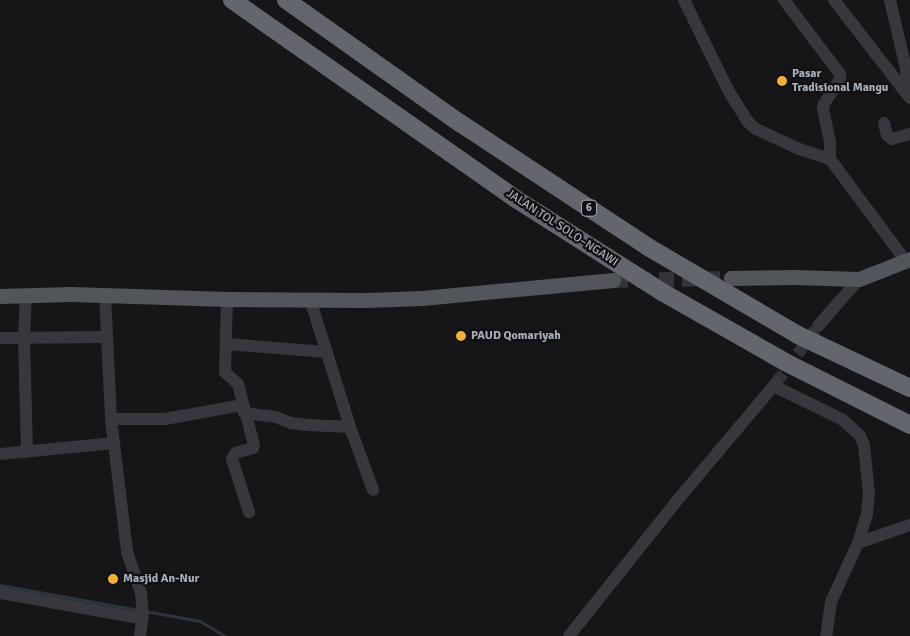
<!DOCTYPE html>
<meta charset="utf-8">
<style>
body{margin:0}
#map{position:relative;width:910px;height:636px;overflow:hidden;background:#161618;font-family:Signika,sans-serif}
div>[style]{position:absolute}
.stream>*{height:3px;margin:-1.5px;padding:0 1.5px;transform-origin:1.5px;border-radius:1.5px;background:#2c353c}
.minor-tunnel>*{height:12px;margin-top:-6px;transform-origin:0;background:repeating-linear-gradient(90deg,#333438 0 12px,transparent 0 18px)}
.major-tunnel>*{height:15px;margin-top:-7.5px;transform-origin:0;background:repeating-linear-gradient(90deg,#333438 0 15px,transparent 0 23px)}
.minor>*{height:12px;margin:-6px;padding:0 6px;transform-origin:6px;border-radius:6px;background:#37383d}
.major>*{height:15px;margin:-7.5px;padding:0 7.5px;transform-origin:7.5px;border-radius:7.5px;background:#53555c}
.highway>*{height:18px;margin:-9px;padding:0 9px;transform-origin:9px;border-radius:9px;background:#63666e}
.dots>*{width:14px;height:14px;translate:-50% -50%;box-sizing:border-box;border:2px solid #111113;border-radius:50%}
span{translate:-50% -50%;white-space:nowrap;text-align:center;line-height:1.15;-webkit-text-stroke:4.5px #111113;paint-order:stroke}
.shield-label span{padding:1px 4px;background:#111113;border:1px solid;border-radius:4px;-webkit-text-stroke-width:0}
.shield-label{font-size:11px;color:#a8adb8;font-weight:700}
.poi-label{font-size:12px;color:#a8adb8;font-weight:700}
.left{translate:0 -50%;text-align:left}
.street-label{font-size:12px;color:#a8adb8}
</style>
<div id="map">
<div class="stream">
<div style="left:0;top:585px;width:141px;rotate:10.2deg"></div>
<div style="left:145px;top:611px;width:56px;rotate:10.3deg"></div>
<div style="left:200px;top:621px;width:29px;rotate:31deg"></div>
</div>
<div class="minor-tunnel">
<div style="left:776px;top:383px;width:71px;rotate:-53.6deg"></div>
</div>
<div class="major-tunnel">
<div style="left:613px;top:280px;width:118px;rotate:-1deg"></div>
</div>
<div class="minor">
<div style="left:684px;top:0;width:100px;rotate:63.9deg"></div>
<div style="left:728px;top:90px;width:36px;rotate:58deg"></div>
<div style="left:747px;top:121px;width:12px;rotate:42deg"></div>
<div style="left:756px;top:129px;width:47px;rotate:24.9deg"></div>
<div style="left:799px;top:149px;width:33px;rotate:18deg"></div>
<div style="left:784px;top:0;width:93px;rotate:52.9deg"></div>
<div style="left:840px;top:74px;width:5px;rotate:90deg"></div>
<div style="left:840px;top:79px;width:30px;rotate:123deg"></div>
<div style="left:824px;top:104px;width:5px;rotate:101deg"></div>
<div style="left:823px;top:109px;width:34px;rotate:78deg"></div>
<div style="left:830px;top:142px;width:17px;rotate:90deg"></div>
<div style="left:830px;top:159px;width:126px;rotate:53.4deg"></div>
<div style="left:834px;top:0;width:124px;rotate:52.2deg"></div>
<div style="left:890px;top:0;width:71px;rotate:76.9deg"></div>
<div style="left:906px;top:69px;width:25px;rotate:88deg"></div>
<div style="left:884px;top:123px;width:12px;rotate:76deg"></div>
<div style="left:887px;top:135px;width:6px;rotate:39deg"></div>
<div style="left:892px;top:139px;width:19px;rotate:-16deg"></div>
<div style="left:26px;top:295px;width:43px;rotate:92.7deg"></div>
<div style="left:24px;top:338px;width:114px;rotate:88.5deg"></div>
<div style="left:105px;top:295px;width:124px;rotate:87.2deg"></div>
<div style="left:111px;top:419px;width:134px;rotate:83.1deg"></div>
<div style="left:127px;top:552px;width:43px;rotate:71.1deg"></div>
<div style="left:141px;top:593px;width:21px;rotate:85deg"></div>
<div style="left:143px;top:614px;width:22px;rotate:98deg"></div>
<div style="left:227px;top:299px;width:73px;rotate:91.6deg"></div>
<div style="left:225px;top:372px;width:18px;rotate:43deg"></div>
<div style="left:238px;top:384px;width:63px;rotate:75.3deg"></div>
<div style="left:254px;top:445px;width:3px;rotate:108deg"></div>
<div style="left:253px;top:448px;width:18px;rotate:164deg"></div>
<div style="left:236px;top:453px;width:7px;rotate:124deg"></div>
<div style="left:232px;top:459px;width:56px;rotate:72.2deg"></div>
<div style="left:310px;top:299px;width:134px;rotate:72.6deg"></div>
<div style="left:350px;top:427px;width:67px;rotate:69.9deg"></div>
<div style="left:818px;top:326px;width:62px;rotate:-48.9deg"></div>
<div style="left:0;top:338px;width:107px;rotate:-0.5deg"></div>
<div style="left:226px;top:344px;width:101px;rotate:4.5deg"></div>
<div style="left:774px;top:386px;width:77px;rotate:26.2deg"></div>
<div style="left:843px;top:420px;width:23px;rotate:43deg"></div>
<div style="left:860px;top:436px;width:10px;rotate:66deg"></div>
<div style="left:864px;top:445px;width:49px;rotate:84.2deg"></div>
<div style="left:869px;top:494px;width:20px;rotate:96deg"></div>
<div style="left:867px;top:514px;width:30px;rotate:107deg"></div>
<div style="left:858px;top:543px;width:65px;rotate:114.6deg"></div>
<div style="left:831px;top:602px;width:34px;rotate:98deg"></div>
<div style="left:244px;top:413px;width:32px;rotate:7deg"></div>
<div style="left:276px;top:417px;width:16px;rotate:22deg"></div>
<div style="left:291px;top:423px;width:17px;rotate:7deg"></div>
<div style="left:308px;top:425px;width:42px;rotate:2.7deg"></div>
<div style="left:111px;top:419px;width:54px"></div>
<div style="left:165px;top:419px;width:78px;rotate:-10.3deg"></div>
<div style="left:0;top:454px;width:115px;rotate:-5.5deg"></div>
<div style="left:858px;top:543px;width:55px;rotate:-19.1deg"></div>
<div style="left:0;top:593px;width:145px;rotate:10.3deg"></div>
<div style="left:569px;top:636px;width:170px;rotate:-51.4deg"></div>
<div style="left:675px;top:503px;width:157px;rotate:-49.9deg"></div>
</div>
<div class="major">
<div style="left:731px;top:278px;width:64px;rotate:-0.9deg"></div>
<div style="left:795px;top:277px;width:64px;rotate:1.8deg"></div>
<div style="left:859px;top:279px;width:55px;rotate:-21.4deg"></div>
<div style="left:0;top:296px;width:71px;rotate:-1.6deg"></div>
<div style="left:71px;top:294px;width:156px;rotate:1.8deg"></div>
<div style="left:227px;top:299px;width:139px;rotate:0.4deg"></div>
<div style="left:366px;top:300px;width:56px;rotate:-2deg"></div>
<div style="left:422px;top:298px;width:192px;rotate:-5.4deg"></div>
</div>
<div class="highway">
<div style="left:232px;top:0;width:347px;rotate:35deg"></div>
<div style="left:516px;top:199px;width:173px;rotate:32.5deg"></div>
<div style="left:662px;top:292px;width:142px;rotate:29.6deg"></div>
<div style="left:785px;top:362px;width:140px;rotate:26.7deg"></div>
<div style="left:286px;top:0;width:213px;rotate:35.3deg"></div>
<div style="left:460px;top:123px;width:225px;rotate:33.4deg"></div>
<div style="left:648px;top:247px;width:174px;rotate:30.4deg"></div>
<div style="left:798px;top:335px;width:124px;rotate:25.3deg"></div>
</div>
<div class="dots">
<div style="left:782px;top:81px;background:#f2b134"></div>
<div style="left:461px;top:336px;background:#f2b134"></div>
<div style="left:113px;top:579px;background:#f2b134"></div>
</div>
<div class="shield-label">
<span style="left:589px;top:208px">6</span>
</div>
<div class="poi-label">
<span class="left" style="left:792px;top:81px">Pasar<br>Tradisional Mangu</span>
<span class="left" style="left:471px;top:336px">PAUD Qomariyah</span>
<span class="left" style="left:123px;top:579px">Masjid An-Nur</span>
</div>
<div class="street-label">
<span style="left:562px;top:228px;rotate:33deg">JALAN TOL SOLO–NGAWI</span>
</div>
</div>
